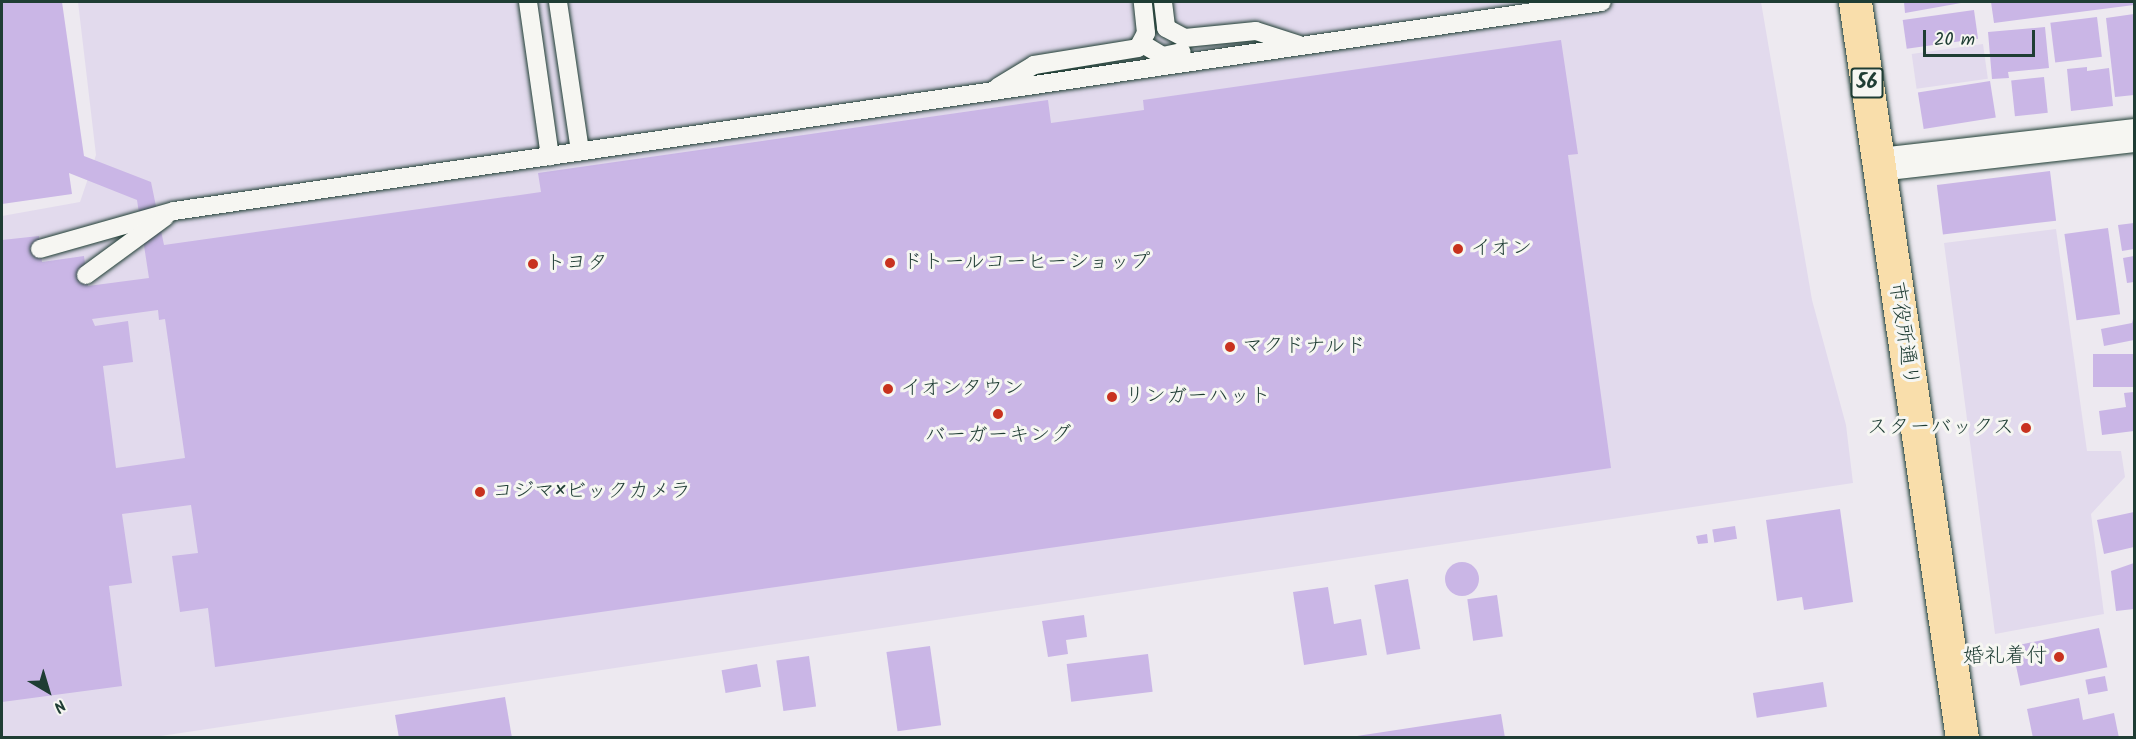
<!DOCTYPE html>
<meta charset="utf-8">
<style>
body{margin:0}
#map{position:relative;width:2136px;height:739px;overflow:hidden;background:#ede9f0;font-family:Kalam,"Klee One",sans-serif}
div>[style]{position:absolute}
.built>*{inset:0;background:#e2daed;transform-origin:0 0}
.building>*{inset:0;background:#cab6e6;transform-origin:0 0}
.round{border-radius:50%}
.roads{filter:drop-shadow(0 0 2px #1f3d34) drop-shadow(0 0 2px #1f3d34)}
.lane>*{height:18px;margin:-9px;padding:0 9px;transform-origin:9px;border-radius:9px;background:#f6f6f2}
.secondary>*{height:33px;margin:-16.5px;padding:0 16.5px;transform-origin:16.5px;border-radius:16.5px;background:#f6f6f2}
.primary>*{height:33px;margin:-16.5px;padding:0 16.5px;transform-origin:16.5px;border-radius:16.5px;background:#f9deab}
.dots>*{width:16px;height:16px;translate:-50% -50%;box-sizing:border-box;border:3px solid #f6f6f2;border-radius:50%}
span{translate:-50% -50%;white-space:nowrap;text-align:center;line-height:1.15;-webkit-text-stroke:6px #f6f6f2;paint-order:stroke}
.shield-label span{padding:2px 4px;background:#f6f6f2;border:2px solid;border-radius:4px;-webkit-text-stroke-width:0}
.shield-label{font-size:20px;color:#1f3d34;font-weight:700}
.poi-label{font-size:21px;color:#1f3d34}
.left{translate:0 -50%;text-align:left}
.right{translate:-100% -50%;text-align:right}
.street-label{font-size:21px;color:#1f3d34}
.frame{position:absolute;inset:0;border:3px solid #1f3d34;pointer-events:none}
.north{position:absolute;left:18px;top:661px;width:60px;height:60px;-webkit-text-stroke:4px #f6f6f2;paint-order:stroke;rotate:142deg;font-size:16px;font-weight:700;line-height:24px;text-align:center;color:#1f3d34}
.north::after{content:'';display:block;margin:auto;width:21px;height:27px;background:#1f3d34;clip-path:polygon(50% 0,100% 100%,50% 72%,0 100%)}
.scale{position:absolute;left:1923px;top:30px;width:112px;height:27px;box-sizing:border-box;border:3px solid #1f3d34;border-top:0;padding-left:8px;font-size:18px;line-height:21px;white-space:nowrap;color:#1f3d34;-webkit-text-stroke:4px #f6f6f2;paint-order:stroke}
</style>
<div id="map">
<div class="built">
<div style="clip-path:polygon(78px 2px,1761px 2px,1812px 300px,1846px 425px,1853px 483px,154px 737px,2px 738px,2px 216px,80px 202px,96px 155px)"></div>
<div style="left:1983px;top:44px;width:35px;height:72px;rotate:82deg"></div>
<div style="clip-path:polygon(2056px 229px,2087px 451px,2121px 451px,2125px 477px,2091px 514px,2104px 614px,1995px 634px,1944px 243px)"></div>
</div>
<div class="building">
<div style="clip-path:polygon(evenodd,2px 2px,62px 2px,84px 156px,151px 182px,164px 245px,541px 192px,538px 173px,1048px 100px,1051px 123px,1144px 110px,1143px 100px,1561px 40px,1578px 154px,1568px 155px,1611px 468px,215px 667px,208px 608px,180px 612px,172px 556px,198px 553px,191px 505px,122px 514px,132px 583px,109px 586px,122px 686px,2px 702px,2px 240px,39px 236px,42px 262px,84px 256px,88px 286px,149px 278px,137px 200px,69px 173px,72px 194px,2px 204px,2px 2px,158px 310px,159px 320px,165px 319px,185px 458px,116px 468px,103px 366px,133px 362px,128px 321px,95px 326px,92px 319px,158px 310px)"></div>
<div style="clip-path:polygon(1904px 2px,1961px 2px,1961px 3px,1905px 13px)"></div>
<div style="clip-path:polygon(1991px 2px,2134px 2px,2134px 5px,1994px 23px)"></div>
<div style="left:1974px;top:10px;width:29px;height:72px;rotate:82deg"></div>
<div style="clip-path:polygon(2134px 14px,2134px 95px,2115px 97px,2106px 18px)"></div>
<div style="left:2097px;top:17px;width:40px;height:47px;rotate:83deg"></div>
<div style="clip-path:polygon(2045px 27px,2049px 68px,2008px 72px,2009px 78px,1992px 79px,1988px 32px)"></div>
<div style="clip-path:polygon(2087px 67px,2087px 71px,2109px 68px,2113px 106px,2071px 111px,2067px 69px)"></div>
<div style="left:2044px;top:77px;width:36px;height:33px;rotate:84deg"></div>
<div style="left:1990px;top:81px;width:37px;height:73px;rotate:81deg"></div>
<div style="left:2050px;top:171px;width:50px;height:114px;rotate:83deg"></div>
<div style="clip-path:polygon(2134px 223px,2134px 249px,2122px 251px,2118px 225px)"></div>
<div style="left:2108px;top:228px;width:87px;height:44px;rotate:82deg"></div>
<div style="clip-path:polygon(2134px 256px,2134px 282px,2127px 283px,2123px 258px)"></div>
<div style="clip-path:polygon(2134px 315px,2134px 340px,2104px 346px,2101px 329px,2132px 323px)"></div>
<div style="left:2134px;top:354px;width:33px;height:41px;rotate:90deg"></div>
<div style="clip-path:polygon(2134px 392px,2134px 431px,2102px 435px,2099px 411px,2126px 407px,2124px 393px)"></div>
<div style="clip-path:polygon(1840px 509px,1853px 602px,1804px 610px,1802px 597px,1777px 601px,1766px 520px)"></div>
<div style="clip-path:polygon(2134px 512px,2134px 547px,2104px 554px,2097px 520px)"></div>
<div style="left:1735px;top:526px;width:13px;height:23px;rotate:81deg"></div>
<div style="clip-path:polygon(1707px 534px,1708px 543px,1698px 544px,1696px 536px)"></div>
<div class="round" style="left:1445px;top:562px;width:34px;height:34px"></div>
<div style="clip-path:polygon(2134px 563px,2134px 609px,2116px 611px,2111px 571px)"></div>
<div style="left:1408px;top:579px;width:71px;height:34px;rotate:80deg"></div>
<div style="clip-path:polygon(1328px 587px,1334px 624px,1361px 619px,1367px 655px,1304px 665px,1293px 592px)"></div>
<div style="left:1497px;top:595px;width:42px;height:30px;rotate:82deg"></div>
<div style="clip-path:polygon(1084px 615px,1087px 637px,1066px 640px,1068px 654px,1048px 657px,1042px 621px)"></div>
<div style="left:2099px;top:628px;width:40px;height:89px;rotate:78deg"></div>
<div style="left:930px;top:646px;width:80px;height:44px;rotate:82deg"></div>
<div style="left:1148px;top:654px;width:38px;height:82px;rotate:83deg"></div>
<div style="left:809px;top:656px;width:51px;height:33px;rotate:82deg"></div>
<div style="left:757px;top:664px;width:23px;height:36px;rotate:80deg"></div>
<div style="left:2105px;top:676px;width:15px;height:20px;rotate:79deg"></div>
<div style="left:1823px;top:682px;width:25px;height:71px;rotate:81deg"></div>
<div style="clip-path:polygon(505px 697px,512px 738px,399px 738px,395px 715px)"></div>
<div style="clip-path:polygon(2079px 698px,2083px 720px,2114px 713px,2119px 738px,2033px 738px,2027px 709px)"></div>
<div style="clip-path:polygon(1501px 714px,1505px 738px,1357px 738px,1357px 736px)"></div>
</div>
<div class="roads">
<div class="lane">
<div style="left:528px;top:2px;width:156px;rotate:81.9deg"></div>
<div style="left:558px;top:2px;width:151px;rotate:81.6deg"></div>
<div style="left:1163px;top:2px;width:26px;rotate:83deg"></div>
<div style="left:1166px;top:28px;width:21px;rotate:28deg"></div>
<div style="left:1185px;top:38px;width:71px;rotate:-5.6deg"></div>
<div style="left:1256px;top:31px;width:45px;rotate:18deg"></div>
<div style="left:1141px;top:43px;width:26px;rotate:31deg"></div>
<div style="left:1163px;top:56px;width:19px;rotate:-12deg"></div>
<div style="left:998px;top:87px;width:42px;rotate:-31.4deg"></div>
<div style="left:1034px;top:65px;width:105px;rotate:-9.3deg"></div>
<div style="left:1138px;top:48px;width:17px;rotate:-62deg"></div>
<div style="left:1146px;top:33px;width:31px;rotate:-96deg"></div>
<div style="left:40px;top:249px;width:139px;rotate:-15.8deg"></div>
<div style="left:174px;top:211px;width:1443px;rotate:-8.33deg"></div>
<div style="left:86px;top:275px;width:98px;rotate:-36.3deg"></div>
</div>
<div class="secondary">
<div style="left:1879px;top:164px;width:257px;rotate:-6.5deg"></div>
</div>
<div class="primary">
<div style="left:1855px;top:2px;width:744px;rotate:81.73deg"></div>
</div>
</div>
<div class="dots">
<div style="left:1458px;top:249px;background:#c8321e"></div>
<div style="left:890px;top:263px;background:#c8321e"></div>
<div style="left:533px;top:264px;background:#c8321e"></div>
<div style="left:1230px;top:347px;background:#c8321e"></div>
<div style="left:888px;top:389px;background:#c8321e"></div>
<div style="left:1112px;top:397px;background:#c8321e"></div>
<div style="left:998px;top:414px;background:#c8321e"></div>
<div style="left:2026px;top:428px;background:#c8321e"></div>
<div style="left:480px;top:492px;background:#c8321e"></div>
<div style="left:2059px;top:657px;background:#c8321e"></div>
</div>
<div class="shield-label">
<span style="left:1867px;top:83px">56</span>
</div>
<div class="poi-label">
<span class="left" style="left:1470px;top:249px">イオン</span>
<span class="left" style="left:902px;top:263px">ドトールコーヒーショップ</span>
<span class="left" style="left:545px;top:264px">トヨタ</span>
<span class="left" style="left:1242px;top:347px">マクドナルド</span>
<span class="left" style="left:900px;top:389px">イオンタウン</span>
<span class="left" style="left:1124px;top:397px">リンガーハット</span>
<span class="right" style="left:2014px;top:428px">スターバックス</span>
<span style="left:998px;top:436px">バーガーキング</span>
<span class="left" style="left:492px;top:492px">コジマ×ビックカメラ</span>
<span class="right" style="left:2047px;top:657px">婚礼着付</span>
</div>
<div class="street-label">
<span style="left:1903px;top:334px;rotate:82deg">市役所通り</span>
</div>
<div class="frame"></div>
<div class="north">N</div>
<div class="scale">20 m</div>
</div>
